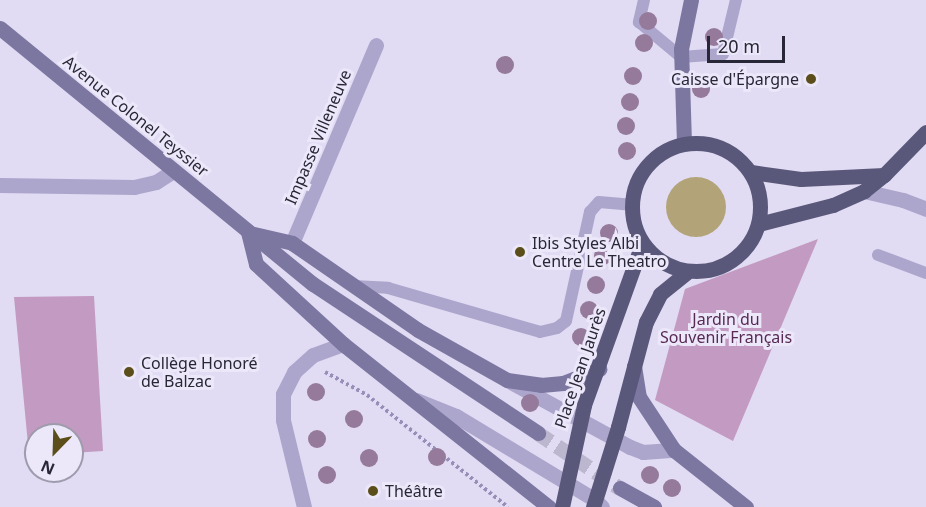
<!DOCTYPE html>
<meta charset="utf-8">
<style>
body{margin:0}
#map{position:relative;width:926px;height:507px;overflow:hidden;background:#e1dbf3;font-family:"Noto Sans",sans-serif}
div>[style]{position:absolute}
.green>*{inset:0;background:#c39ac1}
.water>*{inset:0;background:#b2a478}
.round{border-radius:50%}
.secondary-tunnel>*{height:15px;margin-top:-7.5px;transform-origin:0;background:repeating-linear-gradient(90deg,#bcb7ce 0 15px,transparent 0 23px)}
.path>*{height:4px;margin-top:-2px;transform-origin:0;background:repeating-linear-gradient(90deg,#9690b8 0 3px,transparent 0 6px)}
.lane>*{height:12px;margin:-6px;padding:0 6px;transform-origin:6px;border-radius:6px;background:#ada6cc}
.street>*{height:15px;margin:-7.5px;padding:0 7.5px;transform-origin:7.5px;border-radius:7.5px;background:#ada6cc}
.secondary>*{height:15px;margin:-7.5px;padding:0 7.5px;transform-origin:7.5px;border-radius:7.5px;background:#7b77a0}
.primary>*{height:15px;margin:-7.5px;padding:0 7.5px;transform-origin:7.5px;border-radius:7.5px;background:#5a587a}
.primary>.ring{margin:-7.5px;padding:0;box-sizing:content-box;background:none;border:15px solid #5a587a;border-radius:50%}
.trees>*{width:18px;height:18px;margin:-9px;border-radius:50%;background:#957a9b}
.dots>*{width:16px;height:16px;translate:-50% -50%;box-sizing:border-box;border:3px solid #ece8fa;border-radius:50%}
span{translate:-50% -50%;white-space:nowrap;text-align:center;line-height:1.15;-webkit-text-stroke:6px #ece8fa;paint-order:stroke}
.poi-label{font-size:16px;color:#282738}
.right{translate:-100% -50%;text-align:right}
.left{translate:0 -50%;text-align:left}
.street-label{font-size:16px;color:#282738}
.park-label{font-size:16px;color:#572a53}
.north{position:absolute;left:24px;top:423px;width:60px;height:60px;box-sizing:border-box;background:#ece8fa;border:2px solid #9e9bac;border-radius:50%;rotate:203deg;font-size:16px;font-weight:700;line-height:24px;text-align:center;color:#282738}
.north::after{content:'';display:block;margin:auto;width:21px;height:27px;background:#5b4e1b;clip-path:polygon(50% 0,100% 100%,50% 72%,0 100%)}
.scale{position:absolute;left:707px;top:36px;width:78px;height:27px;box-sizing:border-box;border:3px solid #282738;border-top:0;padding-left:8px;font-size:18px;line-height:21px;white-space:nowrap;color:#282738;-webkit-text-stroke:4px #ece8fa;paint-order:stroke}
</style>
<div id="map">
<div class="green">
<div style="clip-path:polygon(818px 239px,733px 441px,655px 400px,685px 289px)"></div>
<div style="clip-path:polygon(94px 296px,103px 451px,72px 453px,72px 435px,36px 435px,36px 455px,29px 455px,14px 297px)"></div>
</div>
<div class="water">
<div class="round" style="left:666px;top:177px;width:60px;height:60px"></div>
</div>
<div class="secondary-tunnel">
<div style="left:538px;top:433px;width:99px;rotate:33.9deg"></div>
</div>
<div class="path">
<div style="left:325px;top:372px;width:48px;rotate:28.7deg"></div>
<div style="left:367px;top:395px;width:180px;rotate:38.5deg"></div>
</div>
<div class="lane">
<div style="left:644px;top:0;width:23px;rotate:103deg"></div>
<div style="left:639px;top:22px;width:55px;rotate:39.8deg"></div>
<div style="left:681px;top:57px;width:42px;rotate:-4.1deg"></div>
<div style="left:723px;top:54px;width:56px;rotate:-76.5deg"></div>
<div style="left:878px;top:255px;width:51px;rotate:20.6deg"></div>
<div style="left:353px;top:286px;width:35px;rotate:3deg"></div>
<div style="left:388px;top:288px;width:158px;rotate:16.1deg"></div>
<div style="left:540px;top:332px;width:17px;rotate:-13deg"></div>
<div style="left:557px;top:328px;width:11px;rotate:-38deg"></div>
<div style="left:566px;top:321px;width:112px;rotate:-77.6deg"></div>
<div style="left:590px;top:212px;width:13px;rotate:-48deg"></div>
<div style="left:599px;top:202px;width:32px;rotate:5deg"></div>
</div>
<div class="street">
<div style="left:0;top:185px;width:134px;rotate:0.9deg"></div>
<div style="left:134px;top:187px;width:23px;rotate:-13deg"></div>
<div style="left:156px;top:182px;width:20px;rotate:-33deg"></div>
<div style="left:864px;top:191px;width:40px;rotate:13deg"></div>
<div style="left:903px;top:200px;width:25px;rotate:21deg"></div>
<div style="left:292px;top:243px;width:215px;rotate:-67deg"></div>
<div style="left:509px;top:381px;width:138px;rotate:28.6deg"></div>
<div style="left:630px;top:447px;width:14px;rotate:21deg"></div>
<div style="left:643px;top:452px;width:31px;rotate:-4deg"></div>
<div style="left:416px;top:400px;width:43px;rotate:21.8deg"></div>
<div style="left:456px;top:416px;width:162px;rotate:31.1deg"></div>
<div style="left:595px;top:500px;width:10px;rotate:45deg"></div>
<div style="left:304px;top:507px;width:89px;rotate:-103.6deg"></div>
<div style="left:283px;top:420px;width:26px;rotate:-90deg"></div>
<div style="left:283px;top:394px;width:25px;rotate:-63deg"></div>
<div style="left:294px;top:372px;width:25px;rotate:-42deg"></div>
<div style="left:313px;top:355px;width:32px;rotate:-20deg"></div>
</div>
<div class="secondary">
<div style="left:0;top:28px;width:404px;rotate:39.3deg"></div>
<div style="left:313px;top:284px;width:270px;rotate:33.5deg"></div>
<div style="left:684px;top:143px;width:94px;rotate:-91.8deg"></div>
<div style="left:681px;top:49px;width:50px;rotate:-78.5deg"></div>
<div style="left:248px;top:232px;width:33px;rotate:76deg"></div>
<div style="left:256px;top:264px;width:118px;rotate:42.6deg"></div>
<div style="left:343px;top:344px;width:263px;rotate:38.4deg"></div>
<div style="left:254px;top:234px;width:39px;rotate:13deg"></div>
<div style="left:292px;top:243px;width:153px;rotate:34.6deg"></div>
<div style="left:418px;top:330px;width:102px;rotate:29.3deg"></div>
<div style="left:507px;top:380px;width:34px;rotate:8deg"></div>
<div style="left:541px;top:385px;width:22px;rotate:-5deg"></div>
<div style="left:563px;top:383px;width:39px;rotate:-21deg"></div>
<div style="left:634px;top:366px;width:31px;rotate:81deg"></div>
<div style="left:639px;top:397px;width:64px;rotate:56.6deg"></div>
<div style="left:674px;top:450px;width:92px;rotate:38.4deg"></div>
<div style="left:620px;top:488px;width:39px;rotate:29deg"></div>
</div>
<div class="primary">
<div class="ring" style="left:632px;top:143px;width:113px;height:113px"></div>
<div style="left:751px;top:172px;width:50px;rotate:8deg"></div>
<div style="left:801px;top:179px;width:83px;rotate:-2.8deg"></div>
<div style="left:759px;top:224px;width:76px;rotate:-14.4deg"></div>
<div style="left:833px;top:205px;width:34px;rotate:-24deg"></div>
<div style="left:864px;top:191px;width:26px;rotate:-39deg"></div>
<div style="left:884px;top:175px;width:60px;rotate:-45.7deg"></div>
<div style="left:562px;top:507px;width:104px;rotate:-77.8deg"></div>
<div style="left:584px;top:405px;width:171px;rotate:-70.2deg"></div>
<div style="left:593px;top:507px;width:84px;rotate:-72.6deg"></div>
<div style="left:618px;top:427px;width:109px;rotate:-75.1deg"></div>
<div style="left:646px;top:322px;width:31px;rotate:-63deg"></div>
<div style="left:660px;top:294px;width:36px;rotate:-39deg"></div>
</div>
<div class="trees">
<div style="left:648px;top:21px"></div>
<div style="left:714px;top:37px"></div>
<div style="left:644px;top:43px"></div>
<div style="left:505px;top:65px"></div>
<div style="left:633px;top:76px"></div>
<div style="left:701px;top:89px"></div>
<div style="left:630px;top:102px"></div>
<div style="left:626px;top:126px"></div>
<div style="left:627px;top:151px"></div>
<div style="left:609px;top:233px"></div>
<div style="left:603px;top:256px"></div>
<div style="left:596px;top:285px"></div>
<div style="left:589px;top:310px"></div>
<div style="left:581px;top:337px"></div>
<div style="left:316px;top:392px"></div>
<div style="left:530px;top:403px"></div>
<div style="left:354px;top:419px"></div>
<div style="left:317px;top:439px"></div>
<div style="left:437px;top:457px"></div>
<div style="left:369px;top:458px"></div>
<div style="left:327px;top:475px"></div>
<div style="left:650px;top:475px"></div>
<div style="left:672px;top:488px"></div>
</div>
<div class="dots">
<div style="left:811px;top:79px;background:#5b4e1b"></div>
<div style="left:520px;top:252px;background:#5b4e1b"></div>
<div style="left:129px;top:372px;background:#5b4e1b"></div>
<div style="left:373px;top:491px;background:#5b4e1b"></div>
</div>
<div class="poi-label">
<span class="right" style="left:799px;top:79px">Caisse d'Épargne</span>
<span class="left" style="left:532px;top:252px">Ibis Styles Albi<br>Centre Le Theatro</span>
<span class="left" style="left:141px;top:372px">Collège Honoré<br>de Balzac</span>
<span class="left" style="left:385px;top:491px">Théâtre</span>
</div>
<div class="street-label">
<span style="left:136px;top:116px;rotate:39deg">Avenue Colonel Teyssier</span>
<span style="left:318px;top:137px;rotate:-67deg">Impasse Villeneuve</span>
<span style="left:580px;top:368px;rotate:-71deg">Place Jean Jaurès</span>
</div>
<div class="park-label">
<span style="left:726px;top:328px">Jardin du<br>Souvenir Français</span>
</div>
<div class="north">N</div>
<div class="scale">20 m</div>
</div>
